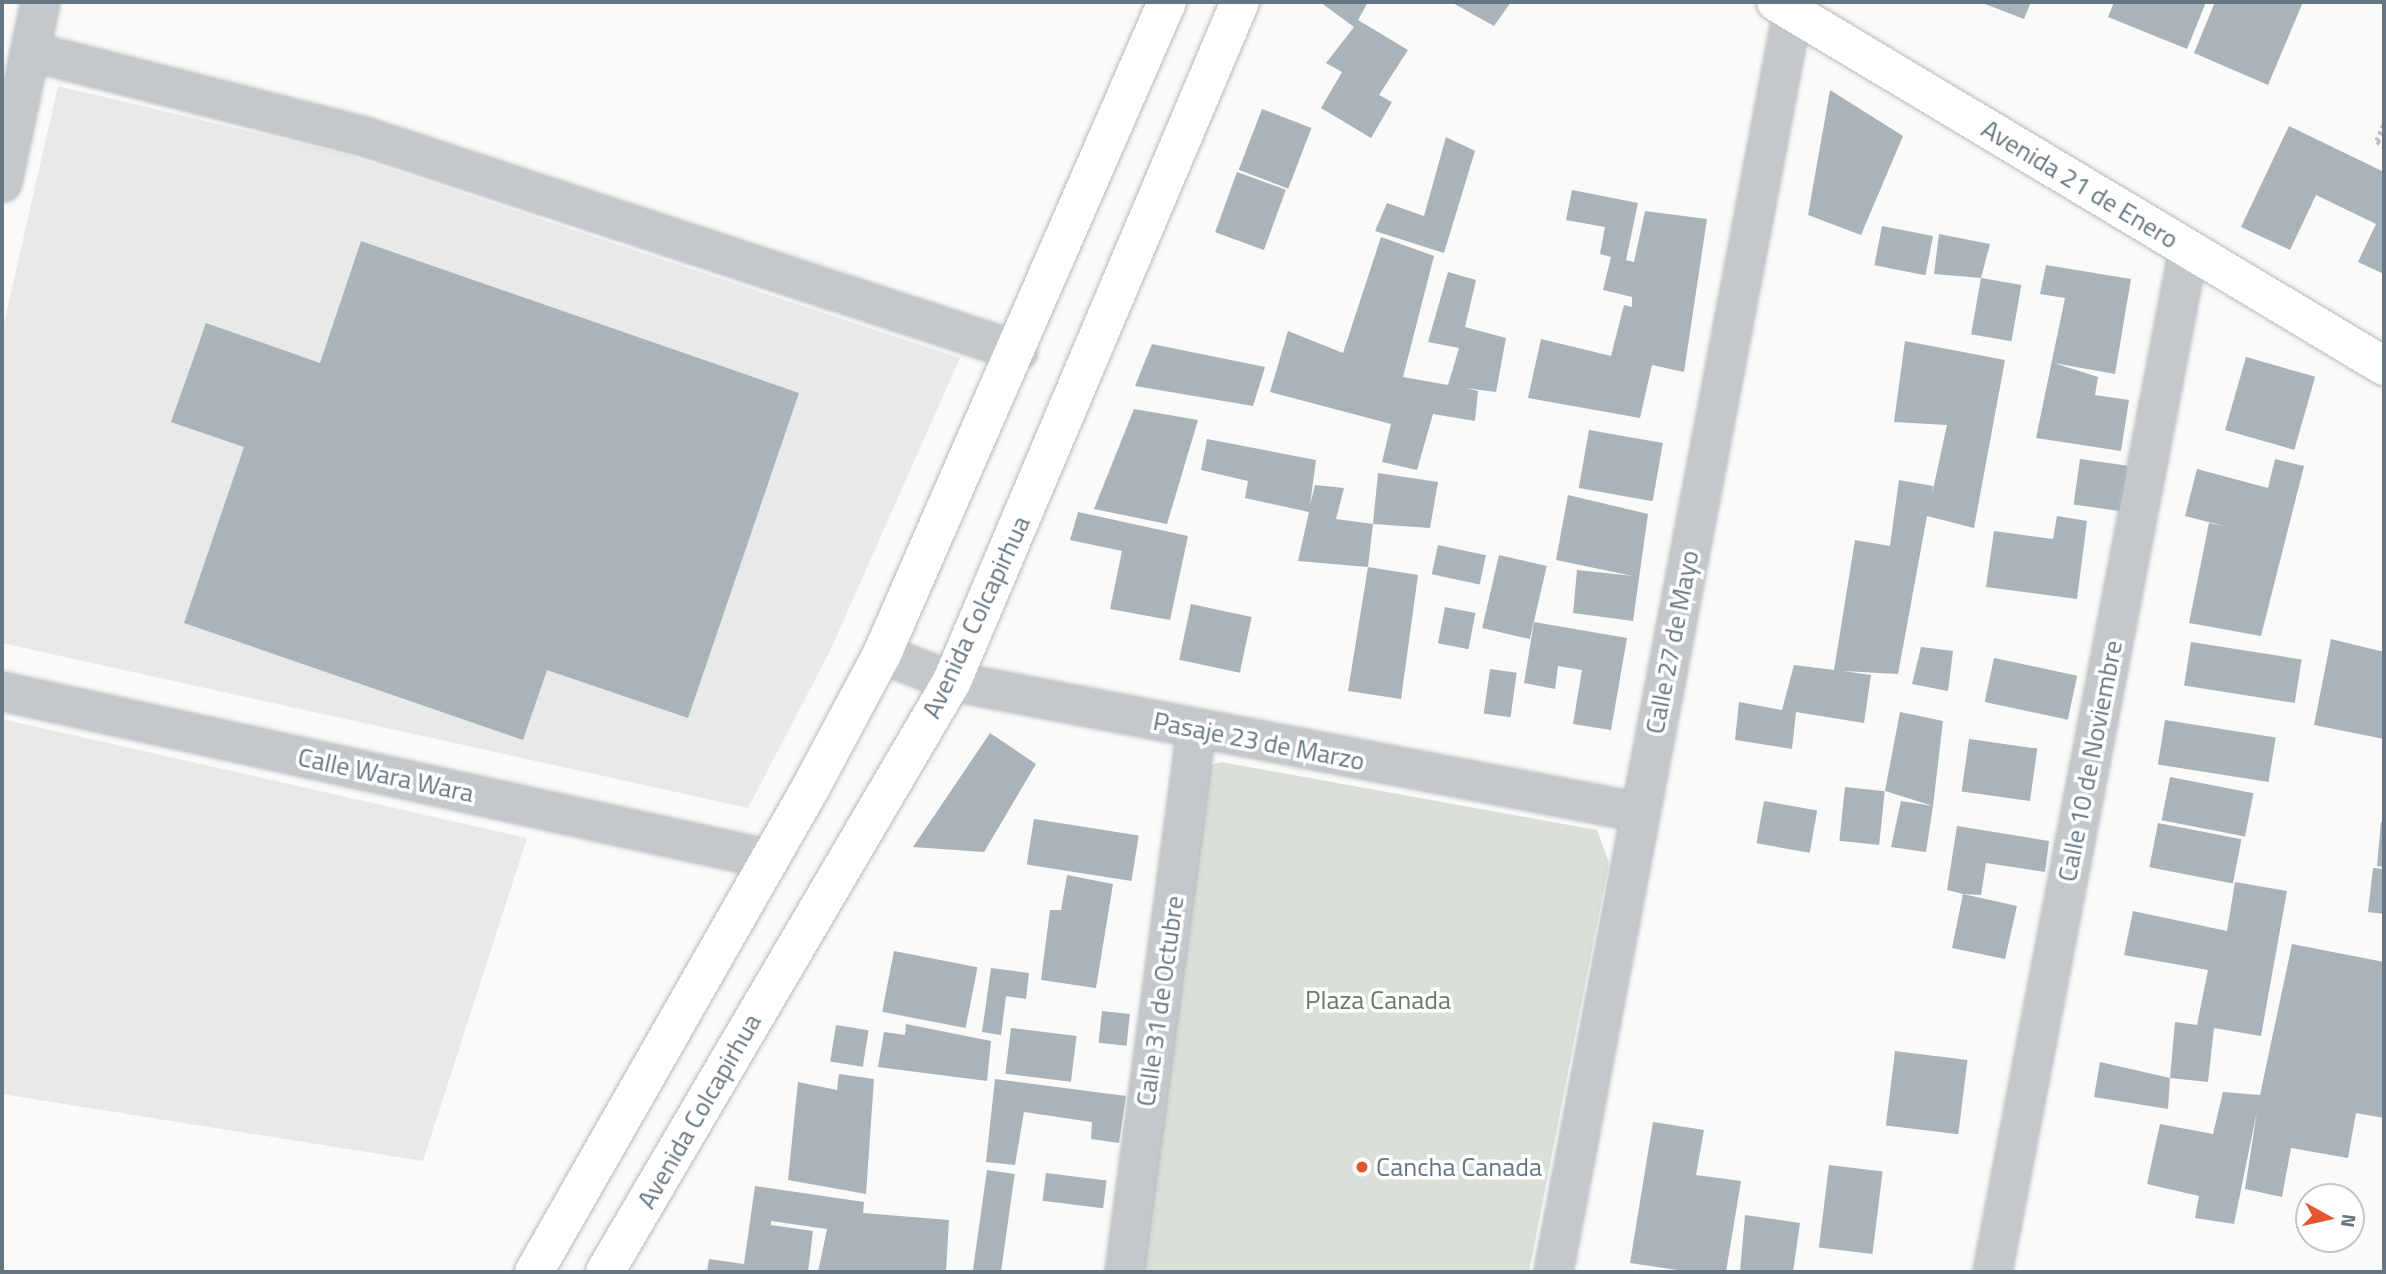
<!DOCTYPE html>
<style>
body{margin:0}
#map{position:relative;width:2386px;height:1274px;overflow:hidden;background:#fafaf8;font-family:"Titillium Web",sans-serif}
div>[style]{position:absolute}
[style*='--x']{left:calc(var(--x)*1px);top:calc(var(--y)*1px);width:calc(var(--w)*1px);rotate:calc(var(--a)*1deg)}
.built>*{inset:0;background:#e8e9e9}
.green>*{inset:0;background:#dadfd7}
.building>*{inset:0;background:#aab3b9;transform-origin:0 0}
.path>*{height:4.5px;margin-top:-2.25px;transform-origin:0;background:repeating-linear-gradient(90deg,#bbbfc2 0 3.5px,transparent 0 7px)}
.roads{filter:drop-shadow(0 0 2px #b3babf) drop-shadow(0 0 2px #b3babf)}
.street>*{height:37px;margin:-18.5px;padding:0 18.5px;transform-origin:18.5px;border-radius:18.5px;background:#c3c8cc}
.secondary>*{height:38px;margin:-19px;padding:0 19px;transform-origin:19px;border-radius:19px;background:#fff}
.primary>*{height:38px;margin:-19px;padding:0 19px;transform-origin:19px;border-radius:19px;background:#fff}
.dots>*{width:19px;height:19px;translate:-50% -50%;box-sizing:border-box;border:4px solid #fff;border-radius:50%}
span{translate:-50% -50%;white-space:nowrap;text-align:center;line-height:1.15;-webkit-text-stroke:7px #fff;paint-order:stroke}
.street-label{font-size:26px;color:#657683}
.park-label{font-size:26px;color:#687a64}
.poi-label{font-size:26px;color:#657683}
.left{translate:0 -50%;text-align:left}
.frame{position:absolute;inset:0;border:4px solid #657683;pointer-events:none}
.north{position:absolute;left:2295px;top:1183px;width:70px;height:70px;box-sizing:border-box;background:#fff;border:2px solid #c1c8cd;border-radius:50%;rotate:98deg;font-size:19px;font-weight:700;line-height:28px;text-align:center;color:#657683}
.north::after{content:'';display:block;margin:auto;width:24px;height:32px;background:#e4572e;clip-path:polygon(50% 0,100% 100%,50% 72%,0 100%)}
</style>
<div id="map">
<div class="built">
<i style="clip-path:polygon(58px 86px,344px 154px,960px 358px,830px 651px,748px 808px,2px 643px,2px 332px)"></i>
<i style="clip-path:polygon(2px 719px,527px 838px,423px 1161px,2px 1094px)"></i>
</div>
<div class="green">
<i style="clip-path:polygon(1221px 762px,1597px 830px,1609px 863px,1529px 1272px,1140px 1272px,1208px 766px)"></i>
</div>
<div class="building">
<i style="clip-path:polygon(1320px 2px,1368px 2px,1358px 20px,1408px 50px,1379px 95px,1392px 102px,1371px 138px,1321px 108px,1342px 72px,1326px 63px,1354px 27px)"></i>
<i style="clip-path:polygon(1451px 2px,1511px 2px,1494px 26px)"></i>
<i style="clip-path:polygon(1980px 2px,2031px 2px,2024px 19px)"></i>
<i style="clip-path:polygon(2114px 2px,2206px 2px,2187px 49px,2108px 17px)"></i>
<i style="clip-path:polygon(2215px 2px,2303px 2px,2268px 85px,2194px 53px)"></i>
<i style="clip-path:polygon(1830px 90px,1903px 136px,1861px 235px,1808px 215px)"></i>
<i style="left:1262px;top:109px;width:53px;height:65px;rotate:21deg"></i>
<i style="clip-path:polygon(2289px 126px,2384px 172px,2384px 274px,2358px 262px,2376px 224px,2316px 195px,2290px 250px,2241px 227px)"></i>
<i style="clip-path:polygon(1446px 137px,1475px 151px,1444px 253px,1375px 231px,1387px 203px,1424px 216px)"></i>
<i style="left:1237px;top:172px;width:52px;height:64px;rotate:20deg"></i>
<i style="clip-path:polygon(1572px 190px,1638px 203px,1626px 260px,1634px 262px,1645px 211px,1707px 219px,1684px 372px,1652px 365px,1640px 418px,1528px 398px,1541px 339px,1611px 356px,1624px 305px,1632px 307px,1632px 297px,1603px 290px,1611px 257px,1600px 254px,1605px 227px,1566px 220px)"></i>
<i style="left:1882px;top:226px;width:52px;height:40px;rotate:11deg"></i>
<i style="clip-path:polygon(1939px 234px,1990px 244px,1981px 278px,1934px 274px)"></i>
<i style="clip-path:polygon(1381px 237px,1434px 256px,1403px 377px,1448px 385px,1459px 348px,1428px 342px,1448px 272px,1476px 280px,1465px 327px,1506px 338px,1496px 392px,1465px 388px,1478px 391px,1475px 421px,1433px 414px,1417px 470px,1382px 462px,1391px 424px,1270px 392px,1288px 331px,1343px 353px)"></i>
<i style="clip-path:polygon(361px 241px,799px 393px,688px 718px,547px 670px,523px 740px,184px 623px,244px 447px,171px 422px,206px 323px,320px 363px)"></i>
<i style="clip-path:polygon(2046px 265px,2131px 279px,2115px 374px,2054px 363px,2098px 377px,2095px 395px,2129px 400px,2121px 451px,2036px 438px,2065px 298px,2040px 294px)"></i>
<i style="left:1981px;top:278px;width:41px;height:57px;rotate:10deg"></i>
<i style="clip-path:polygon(1905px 341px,2005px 360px,1974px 528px,1927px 516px,1898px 674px,1843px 671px,1871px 675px,1864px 723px,1796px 712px,1792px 749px,1735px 740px,1739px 702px,1782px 710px,1794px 665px,1834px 670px,1855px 540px,1890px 546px,1899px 480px,1933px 486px,1932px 494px,1947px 425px,1894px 422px)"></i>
<i style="clip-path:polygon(1152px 344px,1265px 367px,1253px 406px,1135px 386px)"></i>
<i style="left:2246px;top:357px;width:72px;height:76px;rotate:16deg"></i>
<i style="clip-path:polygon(1134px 409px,1198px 420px,1167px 524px,1094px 509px)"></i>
<i style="left:1589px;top:430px;width:75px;height:59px;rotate:10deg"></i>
<i style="clip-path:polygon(1207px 439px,1316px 460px,1310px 505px,1315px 485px,1344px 488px,1336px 519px,1373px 524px,1368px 567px,1418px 575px,1401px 699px,1348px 691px,1368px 567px,1298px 561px,1309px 512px,1245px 498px,1248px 481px,1201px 470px)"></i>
<i style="left:2080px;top:459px;width:48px;height:46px;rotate:8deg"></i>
<i style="clip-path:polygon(2275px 459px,2304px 466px,2261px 636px,2189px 623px,2209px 523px,2224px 526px,2185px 516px,2197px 469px,2268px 488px)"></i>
<i style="clip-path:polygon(1378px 473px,1438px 482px,1430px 528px,1373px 524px)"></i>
<i style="clip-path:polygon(1568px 495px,1648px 514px,1633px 621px,1573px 613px,1577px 570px,1633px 576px,1556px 560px)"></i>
<i style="clip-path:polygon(1078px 512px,1188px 536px,1170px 620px,1110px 609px,1122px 551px,1070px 540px)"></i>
<i style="clip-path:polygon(2057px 516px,2087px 521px,2077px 599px,1986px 587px,1994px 531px,2053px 539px)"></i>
<i style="left:1438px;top:545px;width:49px;height:30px;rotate:12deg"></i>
<i style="left:1499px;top:555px;width:49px;height:75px;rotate:13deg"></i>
<i style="left:1191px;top:604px;width:62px;height:57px;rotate:12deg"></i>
<i style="left:1445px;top:607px;width:31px;height:37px;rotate:11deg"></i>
<i style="clip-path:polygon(1534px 622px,1627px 638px,1611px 730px,1573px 724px,1582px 670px,1558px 666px,1555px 689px,1524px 683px)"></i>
<i style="clip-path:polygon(2331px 639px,2384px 652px,2384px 739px,2314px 725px)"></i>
<i style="left:2191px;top:642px;width:112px;height:44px;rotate:9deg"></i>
<i style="clip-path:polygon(1921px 647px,1953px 651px,1948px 691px,1912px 684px)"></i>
<i style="left:1994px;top:658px;width:85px;height:45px;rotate:12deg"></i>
<i style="left:1490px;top:669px;width:27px;height:45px;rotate:8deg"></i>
<i style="clip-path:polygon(1900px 712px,1943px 721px,1933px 806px,1926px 852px,1891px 847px,1901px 801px,1933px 806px,1885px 791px)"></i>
<i style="left:2165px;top:720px;width:112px;height:45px;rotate:9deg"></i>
<i style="clip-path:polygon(990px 733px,1036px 764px,984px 852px,913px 847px)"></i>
<i style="left:1969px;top:739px;width:69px;height:53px;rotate:8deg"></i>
<i style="left:2170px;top:777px;width:85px;height:44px;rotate:11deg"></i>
<i style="left:1845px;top:787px;width:40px;height:54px;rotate:6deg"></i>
<i style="left:1764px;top:801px;width:54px;height:43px;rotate:10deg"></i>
<i style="left:1034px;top:819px;width:106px;height:46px;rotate:9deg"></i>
<i style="clip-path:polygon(2381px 822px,2384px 822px,2384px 867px,2377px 866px)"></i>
<i style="left:2158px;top:823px;width:85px;height:45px;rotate:11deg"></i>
<i style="clip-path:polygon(1957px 826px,2049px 841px,2045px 872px,1986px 863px,1981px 895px,1963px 894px,2017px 906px,2005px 959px,1952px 948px,1963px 894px,1947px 890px)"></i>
<i style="clip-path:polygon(2373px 868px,2384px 869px,2384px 914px,2368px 912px)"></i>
<i style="clip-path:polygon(1067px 875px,1113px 884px,1096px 988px,1041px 980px,1050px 910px,1061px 910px)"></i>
<i style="clip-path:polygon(2235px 882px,2287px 891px,2261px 1036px,2214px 1028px,2208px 1082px,2170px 1078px,2175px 1022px,2197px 1025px,2208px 970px,2124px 955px,2133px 911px,2227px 931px)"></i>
<i style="clip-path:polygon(2292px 944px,2384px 962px,2384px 1118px,2356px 1113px,2348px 1158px,2291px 1148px,2282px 1197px,2245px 1189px,2257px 1111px,2234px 1224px,2195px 1218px,2199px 1196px,2147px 1184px,2160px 1124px,2213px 1134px,2223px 1092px,2260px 1095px)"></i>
<i style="left:894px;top:951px;width:85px;height:62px;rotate:11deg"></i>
<i style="clip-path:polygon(991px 968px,1029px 973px,1026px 999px,1006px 996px,1001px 1035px,982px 1032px)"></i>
<i style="left:1102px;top:1011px;width:28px;height:32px;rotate:6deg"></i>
<i style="clip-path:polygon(906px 1024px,991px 1041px,987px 1081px,878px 1067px,884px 1032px,905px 1035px)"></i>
<i style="left:836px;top:1025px;width:33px;height:37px;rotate:9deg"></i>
<i style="left:1011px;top:1028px;width:66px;height:46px;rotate:7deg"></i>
<i style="left:1895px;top:1051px;width:73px;height:75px;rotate:7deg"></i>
<i style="clip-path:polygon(2100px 1062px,2170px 1078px,2168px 1109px,2094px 1097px)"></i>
<i style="clip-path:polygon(839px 1074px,874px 1079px,866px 1194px,788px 1180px,798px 1082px,837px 1090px)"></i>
<i style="clip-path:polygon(995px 1079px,1126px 1096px,1119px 1143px,1091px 1139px,1092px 1122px,1024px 1112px,1015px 1165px,986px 1162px)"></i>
<i style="clip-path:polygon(1653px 1122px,1704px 1130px,1696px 1175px,1741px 1181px,1726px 1272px,1691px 1272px,1630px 1263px)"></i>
<i style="left:1829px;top:1165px;width:54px;height:83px;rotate:7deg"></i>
<i style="left:987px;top:1170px;width:28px;height:103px;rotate:8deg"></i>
<i style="left:1046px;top:1173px;width:61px;height:28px;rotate:7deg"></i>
<i style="clip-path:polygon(755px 1186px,864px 1202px,863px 1213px,949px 1220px,946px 1272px,818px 1272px,827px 1229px,771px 1221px,771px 1225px,813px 1231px,808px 1272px,707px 1272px,709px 1259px,744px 1264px)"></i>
<i style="clip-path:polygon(1745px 1215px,1800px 1223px,1793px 1272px,1740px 1272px)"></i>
</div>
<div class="path">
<i style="--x:2384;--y:125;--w:17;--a:114"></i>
<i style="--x:2377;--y:141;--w:8;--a:30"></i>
</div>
<div class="roads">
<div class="street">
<i style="--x:30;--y:51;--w:345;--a:14.3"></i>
<i style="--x:364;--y:136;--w:688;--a:18.2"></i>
<i style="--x:2;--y:182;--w:184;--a:-78.1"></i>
<i style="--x:882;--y:654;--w:75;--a:21.1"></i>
<i style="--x:952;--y:681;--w:700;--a:10.78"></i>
<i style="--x:2;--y:691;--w:786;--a:12.34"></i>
<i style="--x:1124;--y:1272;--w:548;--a:-82.45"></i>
<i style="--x:1553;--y:1272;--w:1282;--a:-79.26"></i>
<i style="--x:1992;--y:1272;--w:1042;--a:-79.15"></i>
</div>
<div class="secondary">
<i style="--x:1776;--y:2;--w:709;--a:30.91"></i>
</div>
<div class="primary">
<i style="--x:534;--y:1272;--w:559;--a:-60.27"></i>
<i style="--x:811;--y:787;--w:151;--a:-61.9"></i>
<i style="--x:882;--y:654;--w:712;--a:-66.39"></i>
<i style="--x:605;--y:1272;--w:685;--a:-59.58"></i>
<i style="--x:952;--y:681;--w:738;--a:-67.02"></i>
</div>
</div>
<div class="dots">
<i style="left:1362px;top:1167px;background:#e4572e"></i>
</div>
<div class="street-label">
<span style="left:2080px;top:184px;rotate:31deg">Avenida 21 de Enero</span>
<span style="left:976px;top:617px;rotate:-65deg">Avenida Colcapirhua</span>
<span style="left:1672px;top:642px;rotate:-79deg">Calle 27 de Mayo</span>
<span style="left:1259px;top:741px;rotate:11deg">Pasaje 23 de Marzo</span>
<span style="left:2090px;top:761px;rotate:-79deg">Calle 10 de Noviembre</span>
<span style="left:386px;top:775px;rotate:12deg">Calle Wara Wara</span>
<span style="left:1160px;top:1001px;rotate:-82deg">Calle 31 de Octubre</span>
<span style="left:699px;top:1111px;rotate:-60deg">Avenida Colcapirhua</span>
</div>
<div class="park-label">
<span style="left:1378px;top:1000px">Plaza Canada</span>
</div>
<div class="poi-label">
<span class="left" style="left:1376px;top:1167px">Cancha Canada</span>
</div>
<div class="frame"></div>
<div class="north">N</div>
</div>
